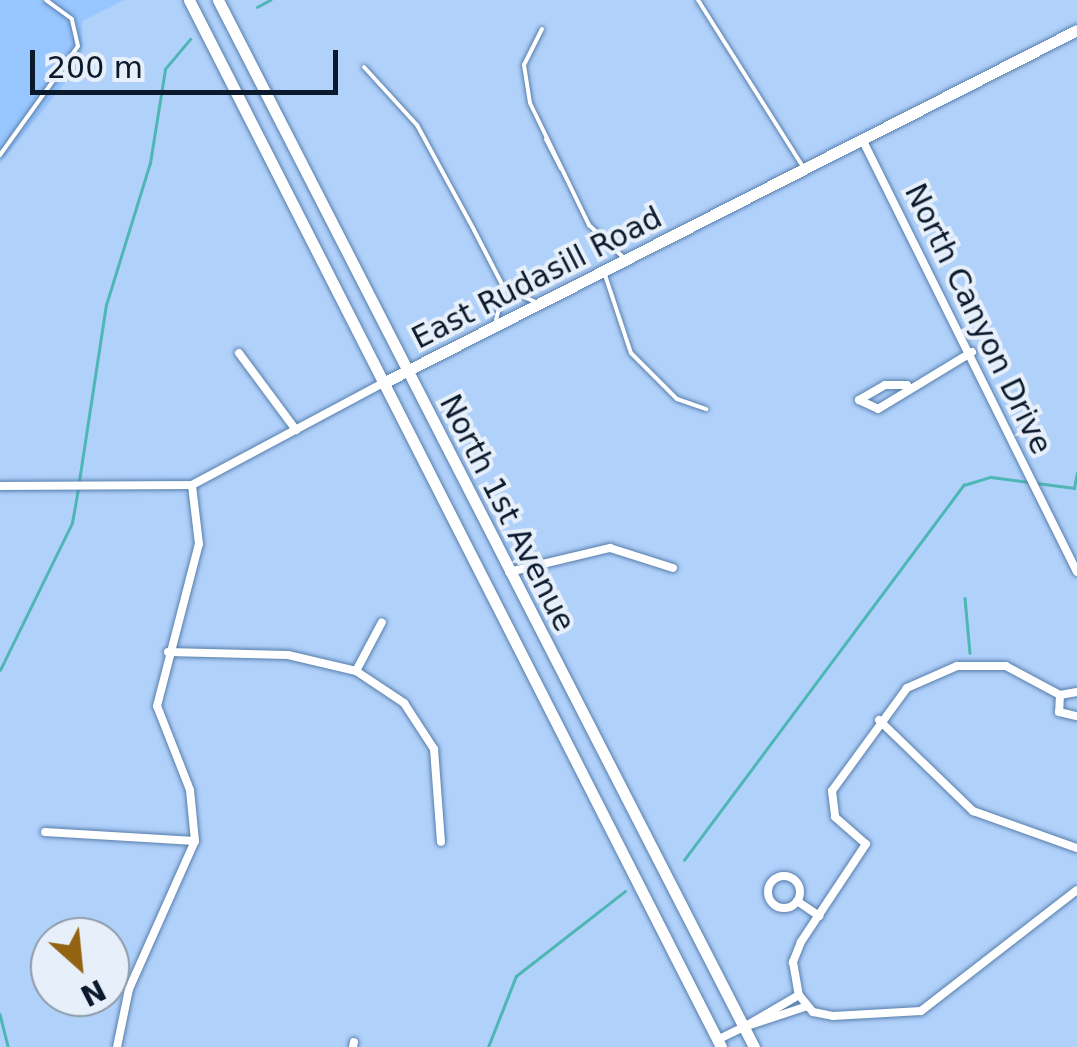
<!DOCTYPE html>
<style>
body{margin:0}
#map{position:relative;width:1077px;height:1047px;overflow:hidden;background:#b0d1fa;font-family:"DejaVu Sans",sans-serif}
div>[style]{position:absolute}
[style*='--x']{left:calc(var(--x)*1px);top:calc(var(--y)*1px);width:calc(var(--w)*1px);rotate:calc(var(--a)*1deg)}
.built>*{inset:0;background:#98c6fe}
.stream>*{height:2.5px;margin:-1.25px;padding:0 1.25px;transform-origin:1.25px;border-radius:1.25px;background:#4eb6b4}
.roads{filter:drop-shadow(0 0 2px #577eac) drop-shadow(0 0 2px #577eac)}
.lane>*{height:4px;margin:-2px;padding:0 2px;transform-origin:2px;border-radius:2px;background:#fff}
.street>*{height:8px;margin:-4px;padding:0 4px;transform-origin:4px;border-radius:4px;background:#fff}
.street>.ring{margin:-4px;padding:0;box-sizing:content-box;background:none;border:8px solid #fff;border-radius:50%}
.secondary>*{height:11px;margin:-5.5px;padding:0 5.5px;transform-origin:5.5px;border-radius:5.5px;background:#fff}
span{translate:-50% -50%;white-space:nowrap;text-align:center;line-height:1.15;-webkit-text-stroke:8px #e7f0fa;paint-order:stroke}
.street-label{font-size:30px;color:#0a1a2c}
.north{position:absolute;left:30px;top:917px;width:100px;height:100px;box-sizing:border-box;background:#e7f0fa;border:2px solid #8f9aa8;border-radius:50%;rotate:153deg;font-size:28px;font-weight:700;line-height:40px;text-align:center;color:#0a1a2c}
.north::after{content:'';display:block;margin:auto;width:35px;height:45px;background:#936312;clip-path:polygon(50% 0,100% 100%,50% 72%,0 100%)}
.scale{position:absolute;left:30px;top:50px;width:308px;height:45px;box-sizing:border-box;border:5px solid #0a1a2c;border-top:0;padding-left:12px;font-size:30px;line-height:35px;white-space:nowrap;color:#0a1a2c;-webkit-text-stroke:8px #e7f0fa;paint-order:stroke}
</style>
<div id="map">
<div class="built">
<i style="clip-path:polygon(0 0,125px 0,82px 21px,82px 62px,0 163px)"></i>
</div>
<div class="stream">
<i style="--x:257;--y:7;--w:15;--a:-28"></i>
<i style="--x:79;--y:481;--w:178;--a:-81.3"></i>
<i style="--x:106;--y:305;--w:149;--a:-72.8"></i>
<i style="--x:150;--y:163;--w:95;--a:-80.9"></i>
<i style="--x:165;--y:69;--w:39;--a:-50"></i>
<i style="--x:965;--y:598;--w:55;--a:84.8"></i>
<i style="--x:0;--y:670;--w:164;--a:-63.9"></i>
<i style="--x:72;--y:523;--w:36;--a:-80"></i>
<i style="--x:684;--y:860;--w:468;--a:-53.3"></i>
<i style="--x:964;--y:485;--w:28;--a:-17"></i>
<i style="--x:991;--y:477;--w:84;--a:7.5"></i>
<i style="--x:1074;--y:488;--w:15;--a:-79"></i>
<i style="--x:0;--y:1014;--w:34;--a:76"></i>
<i style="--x:488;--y:1047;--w:76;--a:-68.5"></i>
<i style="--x:516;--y:976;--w:138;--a:-37.9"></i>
</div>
<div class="roads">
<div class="lane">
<i style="--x:698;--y:0;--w:195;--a:57.8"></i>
<i style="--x:542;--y:29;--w:40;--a:116.6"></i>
<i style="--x:524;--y:65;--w:38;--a:81"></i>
<i style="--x:530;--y:103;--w:136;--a:64.2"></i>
<i style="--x:589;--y:225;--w:47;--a:43.3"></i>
<i style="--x:364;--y:67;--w:79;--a:47.6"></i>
<i style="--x:417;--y:125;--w:119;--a:61.5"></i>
<i style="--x:474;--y:230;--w:65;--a:62.7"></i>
<i style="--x:504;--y:288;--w:33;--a:104"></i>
<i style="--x:546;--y:139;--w:33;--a:63"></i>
<i style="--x:0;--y:155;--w:134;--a:-54.4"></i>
<i style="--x:78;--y:46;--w:28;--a:-103"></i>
<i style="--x:72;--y:19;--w:32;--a:-144"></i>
<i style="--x:604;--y:272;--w:85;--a:71.6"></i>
<i style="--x:631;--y:353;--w:65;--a:45"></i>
<i style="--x:677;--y:399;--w:31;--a:19"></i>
<i style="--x:504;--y:288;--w:34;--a:24"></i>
</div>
<div class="street">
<i style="--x:863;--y:141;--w:481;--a:63.6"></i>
<i style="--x:239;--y:353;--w:96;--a:53.5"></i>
<i style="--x:907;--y:385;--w:22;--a:180"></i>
<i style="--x:885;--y:385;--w:30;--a:150"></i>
<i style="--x:859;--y:400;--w:21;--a:25"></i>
<i style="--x:878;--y:409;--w:110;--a:-31.2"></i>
<i style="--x:0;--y:486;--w:192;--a:-0.3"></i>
<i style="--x:192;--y:485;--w:219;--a:-28.1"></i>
<i style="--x:509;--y:572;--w:104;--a:-13.4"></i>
<i style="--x:610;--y:548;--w:66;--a:17.6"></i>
<i style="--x:168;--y:652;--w:120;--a:1.4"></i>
<i style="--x:288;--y:655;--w:70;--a:13.2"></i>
<i style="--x:356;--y:671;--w:58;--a:33.7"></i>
<i style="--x:404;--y:703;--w:55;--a:56.9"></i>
<i style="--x:434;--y:749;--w:93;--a:85.7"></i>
<i style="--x:356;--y:671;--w:55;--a:-62"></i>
<i style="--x:1060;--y:695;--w:61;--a:-151.8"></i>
<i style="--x:1006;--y:666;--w:49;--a:180"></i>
<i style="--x:957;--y:666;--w:55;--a:156.3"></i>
<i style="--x:907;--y:688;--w:127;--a:126.1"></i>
<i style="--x:832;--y:791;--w:26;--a:83"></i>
<i style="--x:835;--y:817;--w:41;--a:41.1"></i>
<i style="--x:866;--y:844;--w:118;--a:123.6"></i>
<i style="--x:801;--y:942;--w:22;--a:112"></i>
<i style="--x:793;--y:962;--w:34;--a:80"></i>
<i style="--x:799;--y:995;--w:22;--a:51"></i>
<i style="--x:813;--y:1012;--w:20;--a:11"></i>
<i style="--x:833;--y:1016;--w:88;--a:-3.3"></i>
<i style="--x:921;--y:1011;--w:197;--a:-37.8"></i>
<i style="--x:1060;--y:695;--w:17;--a:93"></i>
<i style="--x:1059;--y:712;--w:18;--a:13"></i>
<i style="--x:1060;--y:695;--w:17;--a:-10"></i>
<i style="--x:879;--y:720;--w:131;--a:44.1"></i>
<i style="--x:973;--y:811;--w:110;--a:19.6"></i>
<i style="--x:45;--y:832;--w:150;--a:3.4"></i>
<i class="ring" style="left:768px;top:876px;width:24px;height:24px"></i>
<i style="--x:797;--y:901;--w:27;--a:34"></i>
<i style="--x:799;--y:995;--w:64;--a:149.8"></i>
<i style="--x:744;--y:1027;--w:67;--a:-18.2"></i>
<i style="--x:717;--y:1040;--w:30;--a:-26"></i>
<i style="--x:117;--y:1047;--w:59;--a:-78.3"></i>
<i style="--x:129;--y:989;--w:162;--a:-66"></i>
<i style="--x:195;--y:841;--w:51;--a:-95.6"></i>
<i style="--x:190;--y:790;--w:90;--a:-111.4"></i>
<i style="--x:157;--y:706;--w:167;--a:-75.5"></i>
<i style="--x:199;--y:544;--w:59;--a:-96.8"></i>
<i style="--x:353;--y:1047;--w:5;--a:-79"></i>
</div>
<div class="secondary">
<i style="--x:189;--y:0;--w:1174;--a:63.06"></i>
<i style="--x:218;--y:0;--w:1176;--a:62.89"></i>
<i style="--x:385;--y:382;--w:776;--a:-26.96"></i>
</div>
</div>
<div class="street-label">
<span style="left:537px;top:278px;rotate:-27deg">East Rudasill Road</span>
<span style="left:978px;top:319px;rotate:64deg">North Canyon Drive</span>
<span style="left:507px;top:513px;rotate:63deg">North 1st Avenue</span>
</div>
<div class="north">N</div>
<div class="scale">200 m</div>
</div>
